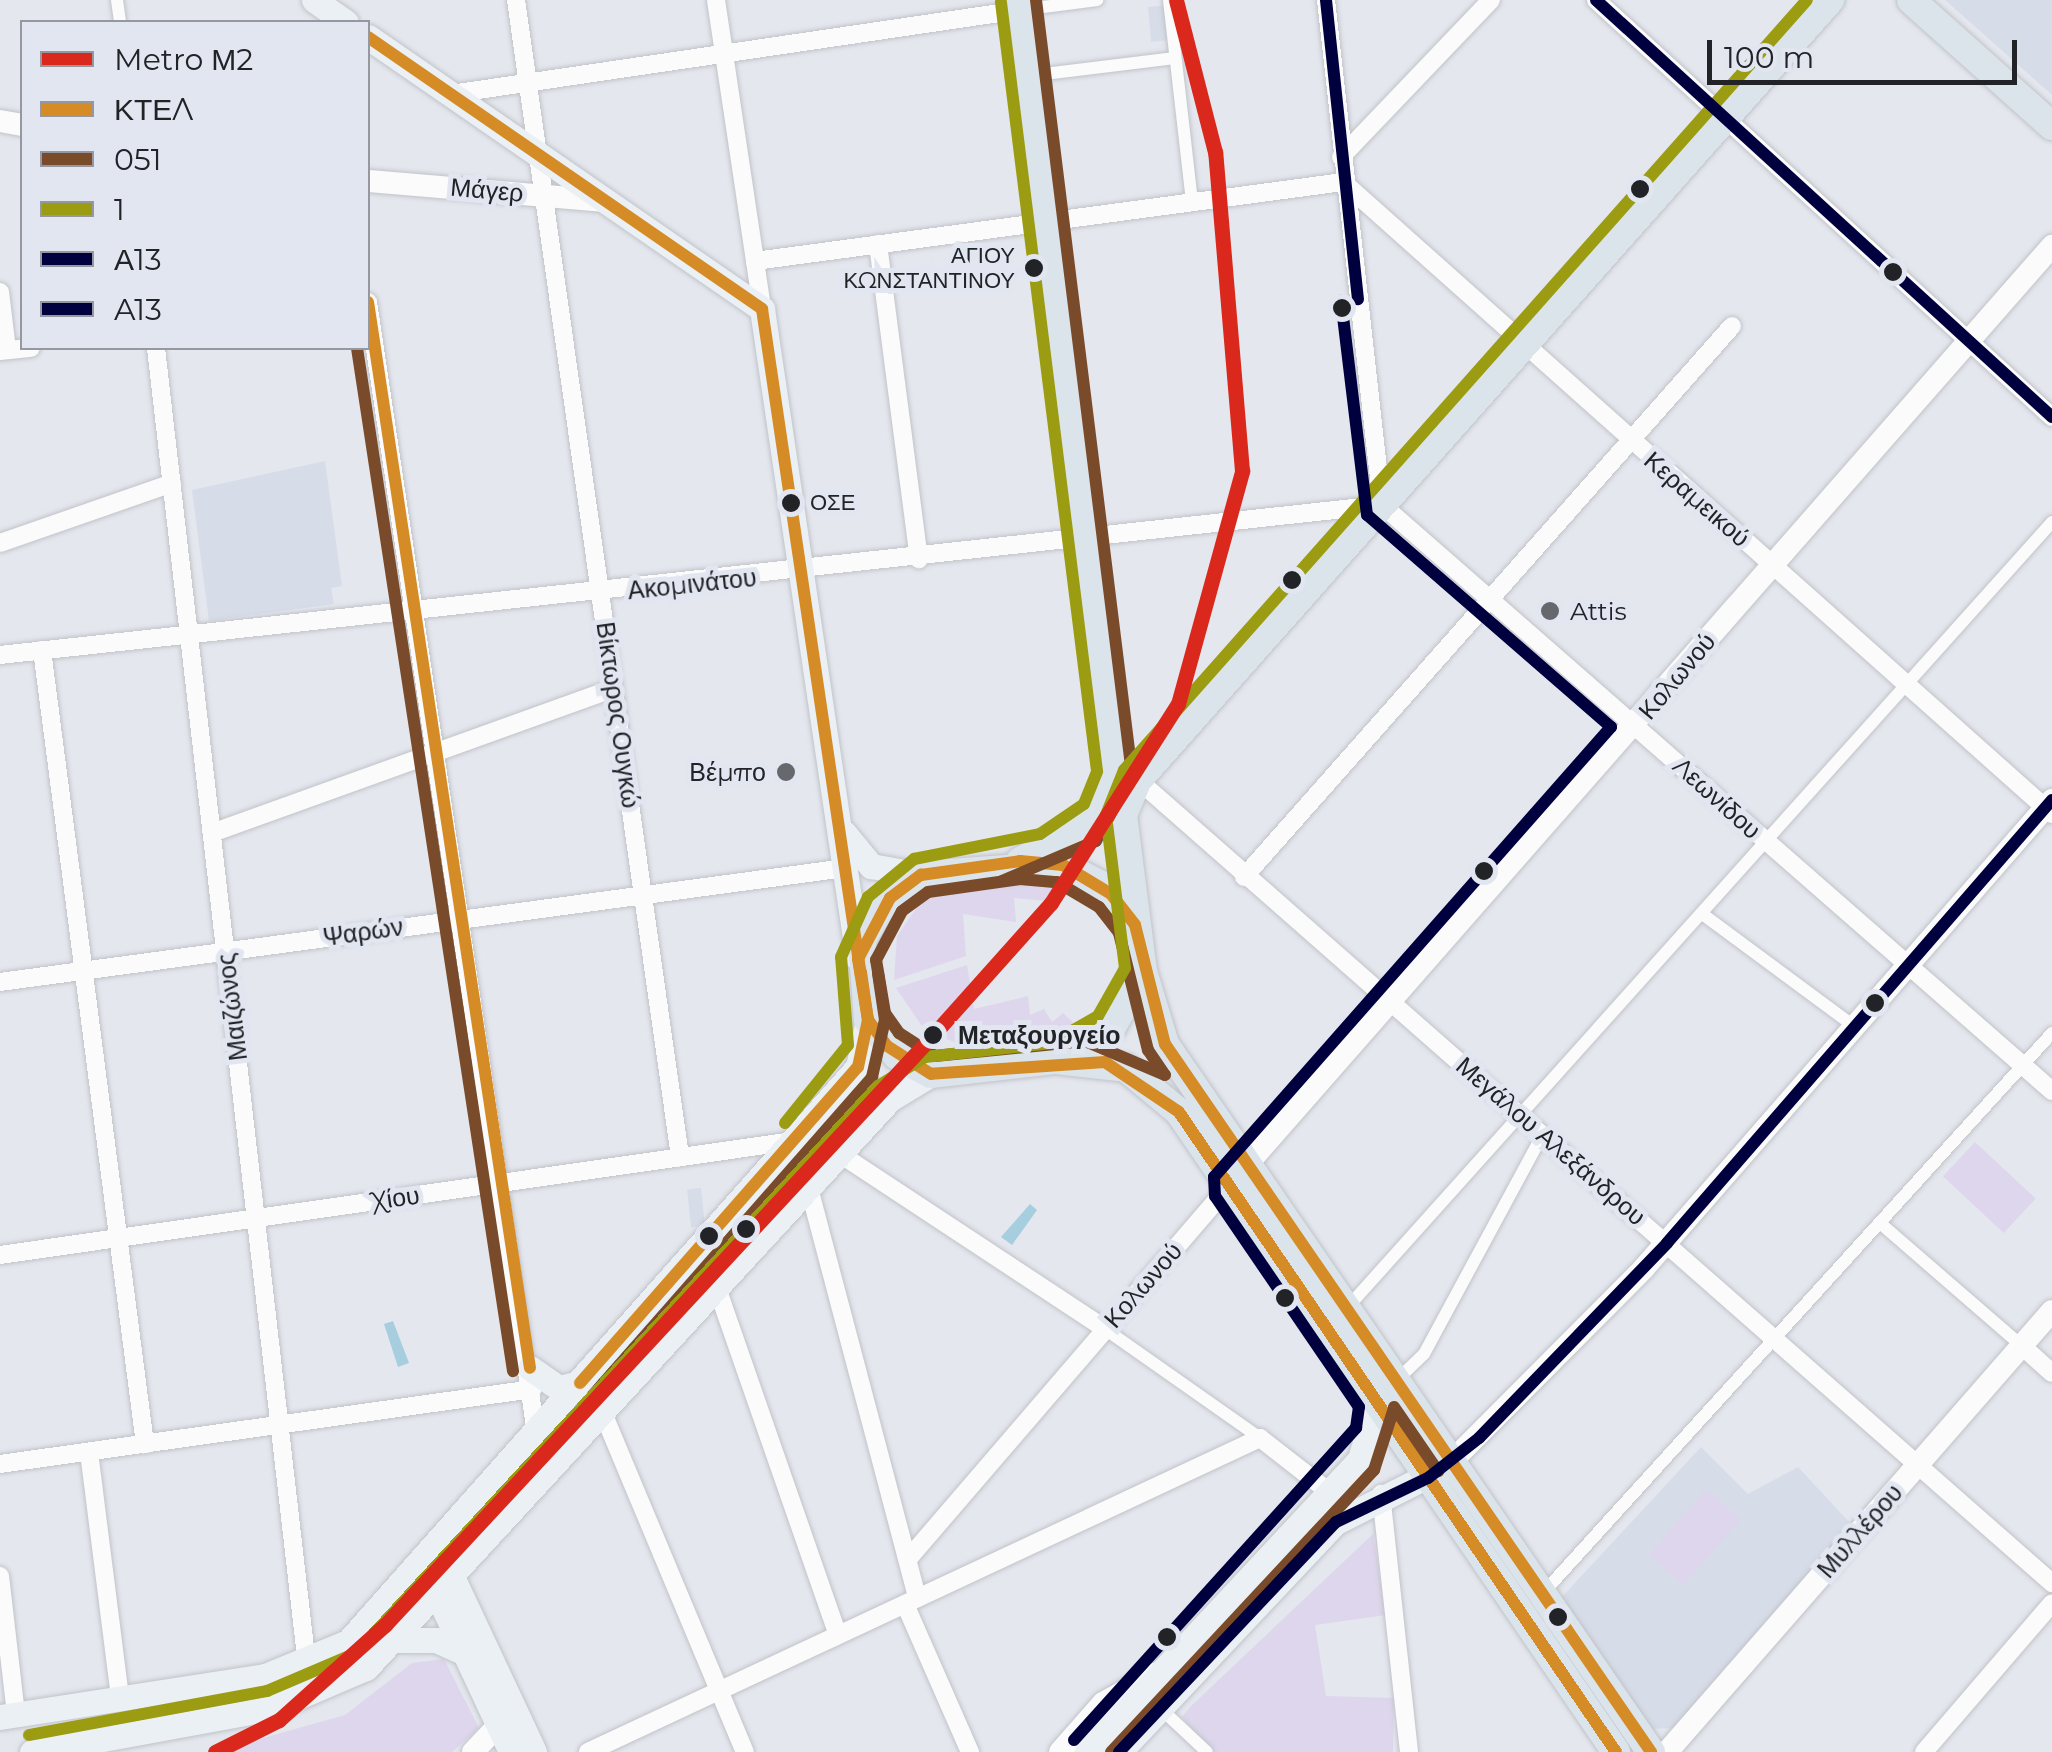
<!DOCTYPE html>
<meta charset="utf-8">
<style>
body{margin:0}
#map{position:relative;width:2052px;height:1752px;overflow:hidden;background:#e4e7ee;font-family:Montserrat,sans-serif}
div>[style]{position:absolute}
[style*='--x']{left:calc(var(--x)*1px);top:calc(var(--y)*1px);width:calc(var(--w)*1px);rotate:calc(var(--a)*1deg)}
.built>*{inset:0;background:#d7dce9;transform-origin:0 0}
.green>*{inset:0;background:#ded6ec;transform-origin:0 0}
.water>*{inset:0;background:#a6cedf}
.roads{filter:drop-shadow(0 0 2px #c1c3c8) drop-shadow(0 0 2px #c1c3c8)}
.pedestrian>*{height:12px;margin:-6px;padding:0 6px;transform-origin:6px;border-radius:6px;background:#fbfbfc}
.minor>*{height:18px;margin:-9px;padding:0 9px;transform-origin:9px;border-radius:9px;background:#fbfbfc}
.tertiary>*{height:22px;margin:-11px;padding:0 11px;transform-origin:11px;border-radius:11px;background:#fbfbfc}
.secondary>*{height:25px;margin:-12.5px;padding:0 12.5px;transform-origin:12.5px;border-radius:12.5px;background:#ebf0f4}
.primary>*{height:28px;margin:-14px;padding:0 14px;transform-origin:14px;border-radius:14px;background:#dce4eb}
.bus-1>*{height:12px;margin:-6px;padding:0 6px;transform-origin:6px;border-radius:6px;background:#d58c27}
.bus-2>*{height:12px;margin:-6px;padding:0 6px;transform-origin:6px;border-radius:6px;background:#7a4b2a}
.bus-3>*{height:12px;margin:-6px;padding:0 6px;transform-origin:6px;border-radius:6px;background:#9c9c12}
.bus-4>*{height:12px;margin:-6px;padding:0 6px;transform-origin:6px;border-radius:6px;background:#00003f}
.bus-5>*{height:12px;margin:-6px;padding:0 6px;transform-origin:6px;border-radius:6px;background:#00003f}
.metro-1>*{height:15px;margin:-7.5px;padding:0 7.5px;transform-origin:7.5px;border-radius:7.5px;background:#da291c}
.dots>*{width:28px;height:28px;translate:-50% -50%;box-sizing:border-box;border:5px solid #e1e6f1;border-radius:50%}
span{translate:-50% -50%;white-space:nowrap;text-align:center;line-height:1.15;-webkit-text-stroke:10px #e1e6f1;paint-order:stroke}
.bus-label{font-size:22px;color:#222327}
.right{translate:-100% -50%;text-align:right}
.left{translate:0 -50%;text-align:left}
.street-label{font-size:25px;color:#222327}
.poi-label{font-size:25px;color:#222327}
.stop-label{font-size:25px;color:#222327;font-weight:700}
.legend{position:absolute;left:20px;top:20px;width:350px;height:330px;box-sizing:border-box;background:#e1e6f1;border:2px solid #9598a0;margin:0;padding:12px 18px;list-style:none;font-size:30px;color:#222327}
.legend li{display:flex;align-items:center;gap:20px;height:50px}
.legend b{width:50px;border:2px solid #9598a0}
.scale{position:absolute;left:1707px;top:40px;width:310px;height:45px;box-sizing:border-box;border:5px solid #222327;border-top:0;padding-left:12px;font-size:30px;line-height:35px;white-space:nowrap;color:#222327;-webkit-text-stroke:8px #e1e6f1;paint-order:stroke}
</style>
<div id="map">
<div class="built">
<i style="clip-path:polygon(1945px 0,2052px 0,2052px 95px)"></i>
<i style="left:1170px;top:5px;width:35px;height:22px;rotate:85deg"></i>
<i style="clip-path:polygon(325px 461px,342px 586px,331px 588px,334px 604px,209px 621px,192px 490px)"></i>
<i style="left:701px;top:1188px;width:38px;height:14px;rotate:84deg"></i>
<i style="clip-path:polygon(1701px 1447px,1748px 1494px,1798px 1467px,1851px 1524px,1673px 1728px,1652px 1729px,1561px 1598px)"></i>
</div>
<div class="green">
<i style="clip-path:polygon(1046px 876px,1069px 885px,1062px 902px,1014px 898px,1016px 922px,963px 914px,966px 956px,894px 980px,897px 936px,923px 899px)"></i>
<i style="clip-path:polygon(967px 965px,974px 1009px,1028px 996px,1030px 1015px,1044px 1009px,1052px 1022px,1063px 1013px,1080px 1029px,975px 1049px,926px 1032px,896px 988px)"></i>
<i style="left:1975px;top:1142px;width:83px;height:47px;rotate:43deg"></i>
<i style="left:1706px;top:1489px;width:46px;height:87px;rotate:41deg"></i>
<i style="clip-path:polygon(1373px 1534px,1386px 1615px,1315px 1625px,1326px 1696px,1394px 1698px,1393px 1752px,1212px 1752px,1182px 1717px,1190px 1707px)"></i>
<i style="clip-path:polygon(444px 1659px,479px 1728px,452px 1752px,213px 1752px,345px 1715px,412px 1663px)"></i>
</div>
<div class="water">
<i style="clip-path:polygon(1030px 1204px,1037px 1210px,1012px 1245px,1001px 1237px)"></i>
<i style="clip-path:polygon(393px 1321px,409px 1363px,398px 1367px,384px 1324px)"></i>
</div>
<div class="roads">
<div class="pedestrian">
<i style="--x:117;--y:0;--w:22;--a:82"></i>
<i style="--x:1169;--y:0;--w:203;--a:83.5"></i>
<i style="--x:1020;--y:10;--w:78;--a:-7.4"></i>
<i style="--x:1028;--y:76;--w:148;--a:-7"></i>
<i style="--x:1705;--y:916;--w:187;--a:36.5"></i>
<i style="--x:1880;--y:1223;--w:188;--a:40.9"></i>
<i style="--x:1347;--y:1308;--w:1056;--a:-48.11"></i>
<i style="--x:1105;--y:1329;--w:189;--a:35.1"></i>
<i style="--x:1397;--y:1380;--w:37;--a:-44"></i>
<i style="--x:1424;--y:1354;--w:250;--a:-61.6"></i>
<i style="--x:1543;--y:1593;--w:757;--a:-47.73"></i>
<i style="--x:1160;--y:1708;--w:64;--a:43.1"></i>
</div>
<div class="minor">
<i style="--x:516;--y:0;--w:1169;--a:81.93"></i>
<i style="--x:716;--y:0;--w:312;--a:81.5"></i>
<i style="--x:1326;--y:0;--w:508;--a:83.67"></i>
<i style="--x:1596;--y:0;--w:618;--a:42.44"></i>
<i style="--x:451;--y:94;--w:575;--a:-8.4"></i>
<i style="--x:1341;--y:157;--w:217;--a:-46.3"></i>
<i style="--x:1343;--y:182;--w:950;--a:41.71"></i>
<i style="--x:878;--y:244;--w:318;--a:82.6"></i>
<i style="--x:755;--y:261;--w:593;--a:-7.65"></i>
<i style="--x:0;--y:292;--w:58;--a:83.1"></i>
<i style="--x:368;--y:302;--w:1143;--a:81.55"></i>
<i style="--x:156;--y:348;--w:1327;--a:83.46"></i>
<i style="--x:0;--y:351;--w:31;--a:-6"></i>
<i style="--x:1382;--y:505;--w:890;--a:41.17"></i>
<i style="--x:0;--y:543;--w:182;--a:-19.2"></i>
<i style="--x:42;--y:650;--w:801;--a:82.61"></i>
<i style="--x:0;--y:655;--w:1389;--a:-6.2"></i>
<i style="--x:1138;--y:780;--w:1217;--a:41.3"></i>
<i style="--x:212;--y:833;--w:427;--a:-19.8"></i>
<i style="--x:1244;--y:877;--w:736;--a:-48.47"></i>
<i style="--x:0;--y:982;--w:853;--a:-7.68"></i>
<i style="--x:840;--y:1154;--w:318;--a:33.4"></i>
<i style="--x:809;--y:1188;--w:424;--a:75.2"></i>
<i style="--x:0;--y:1255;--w:801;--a:-8.18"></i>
<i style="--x:717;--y:1288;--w:367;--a:70.8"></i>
<i style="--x:2022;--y:1346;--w:40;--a:42"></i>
<i style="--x:603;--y:1413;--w:368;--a:67.3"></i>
<i style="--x:89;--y:1452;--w:249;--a:82.8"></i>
<i style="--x:0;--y:1464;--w:538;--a:-8.01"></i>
<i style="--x:1381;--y:1494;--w:260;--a:83.8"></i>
<i style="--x:908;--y:1559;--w:492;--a:-49.3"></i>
<i style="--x:0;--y:1576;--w:139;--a:83.4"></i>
<i style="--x:905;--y:1604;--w:162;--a:66.3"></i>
<i style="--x:588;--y:1752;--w:742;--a:-25.04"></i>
<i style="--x:1260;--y:1438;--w:88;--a:38"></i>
<i style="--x:1924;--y:1752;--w:196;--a:-49.3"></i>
</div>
<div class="tertiary">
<i style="--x:0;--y:121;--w:22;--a:10"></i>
<i style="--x:368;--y:181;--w:239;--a:4.8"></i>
<i style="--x:1237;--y:1176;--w:1237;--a:-48.77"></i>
<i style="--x:1452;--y:1461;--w:272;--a:-45.1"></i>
<i style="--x:1644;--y:1268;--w:621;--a:-48.92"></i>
<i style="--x:473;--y:1752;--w:51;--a:-46.6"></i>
<i style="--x:1060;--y:1752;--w:65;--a:-48.7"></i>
<i style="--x:1103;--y:1703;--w:60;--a:-29.1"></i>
<i style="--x:1667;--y:1752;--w:585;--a:-48.88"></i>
</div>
<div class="secondary">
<i style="--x:314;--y:0;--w:39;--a:35"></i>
<i style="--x:368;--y:37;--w:479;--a:34.6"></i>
<i style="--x:762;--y:309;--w:656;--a:81.59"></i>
<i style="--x:844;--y:833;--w:43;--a:50.7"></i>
<i style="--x:871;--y:866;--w:51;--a:10.2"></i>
<i style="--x:530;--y:1368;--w:35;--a:35"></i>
<i style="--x:559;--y:1388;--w:22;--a:-13"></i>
<i style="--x:448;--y:1568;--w:203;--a:64.9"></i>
<i style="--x:431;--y:1581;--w:189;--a:64.9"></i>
<i style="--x:396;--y:1640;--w:40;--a:0"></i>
<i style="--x:436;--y:1640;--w:32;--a:24"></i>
<i style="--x:0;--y:1717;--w:268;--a:-8.8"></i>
<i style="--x:265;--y:1676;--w:90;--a:-22.3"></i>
<i style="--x:348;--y:1642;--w:769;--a:-48.43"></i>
<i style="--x:858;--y:1067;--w:48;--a:-78"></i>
<i style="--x:32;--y:1752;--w:244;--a:-10.4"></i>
<i style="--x:272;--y:1708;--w:102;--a:-23.1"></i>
<i style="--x:366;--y:1668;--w:774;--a:-47.36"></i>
<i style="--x:890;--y:1099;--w:48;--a:-31.4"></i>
<i style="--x:1087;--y:1752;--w:400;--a:-47"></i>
<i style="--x:1360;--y:1459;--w:59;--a:-73.1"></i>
<i style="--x:1119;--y:1752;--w:316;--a:-46.7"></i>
<i style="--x:1336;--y:1522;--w:122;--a:-26.8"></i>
</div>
<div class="primary">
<i style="--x:1018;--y:0;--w:779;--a:82.85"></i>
<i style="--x:1115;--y:773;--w:62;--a:119.1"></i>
<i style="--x:1085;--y:827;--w:73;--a:152.4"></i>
<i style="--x:1911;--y:0;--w:189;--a:41.8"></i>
<i style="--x:1131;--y:919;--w:45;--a:-131.4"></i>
<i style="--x:1101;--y:885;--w:43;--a:-152.2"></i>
<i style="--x:1063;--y:865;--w:142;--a:176"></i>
<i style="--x:921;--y:875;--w:52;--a:140.5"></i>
<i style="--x:881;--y:908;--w:37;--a:121"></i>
<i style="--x:862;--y:940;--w:80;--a:85.7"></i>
<i style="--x:868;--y:1020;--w:46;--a:51.1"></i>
<i style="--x:897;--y:1056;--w:38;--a:28"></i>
<i style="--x:931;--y:1074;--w:126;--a:-6.4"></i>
<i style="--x:1056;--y:1060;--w:63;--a:-29.4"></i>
<i style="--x:1111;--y:1029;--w:66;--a:-61.1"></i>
<i style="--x:1056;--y:1060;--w:70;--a:6.5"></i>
<i style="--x:1126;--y:1068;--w:69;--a:39.7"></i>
<i style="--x:1179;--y:1112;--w:775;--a:55.67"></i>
<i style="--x:1651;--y:1752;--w:859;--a:-124.47"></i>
<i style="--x:1165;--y:1044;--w:76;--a:-106.8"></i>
<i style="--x:1143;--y:971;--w:157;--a:-97.3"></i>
<i style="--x:1123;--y:815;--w:38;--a:-67"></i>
<i style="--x:1138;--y:780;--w:1043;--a:-48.42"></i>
</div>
</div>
<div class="bus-1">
<i style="--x:368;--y:37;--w:479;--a:34.6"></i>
<i style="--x:368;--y:302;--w:1078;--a:81.36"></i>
<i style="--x:762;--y:309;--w:674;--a:81.56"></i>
<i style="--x:580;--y:1383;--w:421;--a:-48.7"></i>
<i style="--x:858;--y:1067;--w:48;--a:-78"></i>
<i style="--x:868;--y:1020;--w:49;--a:-98.3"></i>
<i style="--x:1616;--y:1752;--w:775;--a:-124.33"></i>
<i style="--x:1179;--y:1112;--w:89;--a:-146"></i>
<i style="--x:1105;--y:1062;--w:174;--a:176.1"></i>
<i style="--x:931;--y:1074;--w:52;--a:-147.5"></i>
<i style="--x:887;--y:1046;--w:32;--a:-126"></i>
<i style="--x:868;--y:1020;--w:62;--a:-99.3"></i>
<i style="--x:858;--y:959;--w:69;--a:-62.3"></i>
<i style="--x:890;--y:898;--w:39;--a:-37"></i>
<i style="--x:921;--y:875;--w:100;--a:-8"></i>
<i style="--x:1020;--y:861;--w:43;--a:5.3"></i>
<i style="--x:1063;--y:865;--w:56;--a:31.1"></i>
<i style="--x:1111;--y:894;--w:39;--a:52"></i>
<i style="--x:1135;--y:925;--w:123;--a:75.9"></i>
<i style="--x:1165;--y:1044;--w:859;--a:55.53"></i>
</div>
<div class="bus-2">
<i style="--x:357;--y:348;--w:1035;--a:81.33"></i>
<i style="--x:1020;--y:879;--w:37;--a:5"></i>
<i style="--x:1057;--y:882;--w:49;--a:30.8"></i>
<i style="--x:1099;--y:907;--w:33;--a:52"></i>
<i style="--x:1119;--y:933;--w:121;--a:76.1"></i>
<i style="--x:1148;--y:1050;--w:30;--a:56"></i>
<i style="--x:1165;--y:1075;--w:87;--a:-157"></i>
<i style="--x:1085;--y:1041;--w:151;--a:174.3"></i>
<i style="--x:935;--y:1056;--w:43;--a:-147.4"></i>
<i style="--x:899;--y:1033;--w:24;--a:-125"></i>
<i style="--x:885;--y:1013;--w:54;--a:-99.6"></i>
<i style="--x:876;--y:960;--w:55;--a:-62"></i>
<i style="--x:902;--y:911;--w:32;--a:-36"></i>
<i style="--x:928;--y:892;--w:93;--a:-8"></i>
<i style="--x:1002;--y:881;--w:102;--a:-23.1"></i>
<i style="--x:1096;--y:841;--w:76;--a:-61.8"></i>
<i style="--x:1132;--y:774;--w:780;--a:-97.07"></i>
<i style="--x:593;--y:1395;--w:423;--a:-48.7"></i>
<i style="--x:872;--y:1077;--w:58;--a:-77.2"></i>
<i style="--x:885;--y:1020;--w:48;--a:-98.5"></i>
<i style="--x:1394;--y:1407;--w:78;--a:55.5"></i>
<i style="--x:1111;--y:1752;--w:386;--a:-47"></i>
<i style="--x:1374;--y:1470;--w:65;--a:-72.1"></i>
</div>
<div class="bus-3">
<i style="--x:785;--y:1123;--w:100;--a:-51.1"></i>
<i style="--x:848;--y:1045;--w:88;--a:-94.5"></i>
<i style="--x:841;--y:957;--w:66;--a:-65.8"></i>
<i style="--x:868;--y:897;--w:60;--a:-39.6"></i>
<i style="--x:914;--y:859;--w:128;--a:-11.2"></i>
<i style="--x:1040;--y:834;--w:53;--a:-34.3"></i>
<i style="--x:1084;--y:804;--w:35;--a:-68"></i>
<i style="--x:1097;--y:771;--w:775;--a:-97.12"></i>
<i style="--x:29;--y:1735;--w:242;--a:-10.5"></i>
<i style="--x:267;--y:1691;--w:97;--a:-23.1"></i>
<i style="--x:356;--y:1653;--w:771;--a:-47.37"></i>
<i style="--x:878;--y:1086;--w:55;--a:-31.7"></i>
<i style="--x:925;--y:1057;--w:127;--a:-6.3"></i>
<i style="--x:1051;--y:1043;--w:54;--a:-29.9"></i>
<i style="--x:1098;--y:1016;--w:55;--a:-60.6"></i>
<i style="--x:1125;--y:968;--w:154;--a:-97.1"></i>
<i style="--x:1106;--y:815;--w:48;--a:-68.2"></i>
<i style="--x:1124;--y:770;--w:1029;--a:-48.43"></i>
</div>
<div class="bus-4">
<i style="--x:1326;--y:0;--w:301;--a:83.9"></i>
<i style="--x:1596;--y:0;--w:618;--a:42.44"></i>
<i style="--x:1119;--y:1752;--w:316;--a:-46.7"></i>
<i style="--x:1336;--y:1522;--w:102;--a:-25.6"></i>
<i style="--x:1428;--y:1478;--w:65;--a:-38.1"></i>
<i style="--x:1479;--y:1438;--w:271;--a:-46"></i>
<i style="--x:1667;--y:1243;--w:587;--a:-49.01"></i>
</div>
<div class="bus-5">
<i style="--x:1074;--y:1740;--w:421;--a:-47.9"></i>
<i style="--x:1356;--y:1428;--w:21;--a:-82"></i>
<i style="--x:1359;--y:1407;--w:255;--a:-124.3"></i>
<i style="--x:1215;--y:1196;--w:19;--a:-93"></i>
<i style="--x:1214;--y:1177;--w:600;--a:-48.58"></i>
<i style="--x:1611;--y:727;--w:323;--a:-139"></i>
<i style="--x:1367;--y:515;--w:216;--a:-96.9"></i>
</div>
<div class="metro-1">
<i style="--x:215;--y:1752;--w:72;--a:-26.6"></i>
<i style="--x:279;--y:1720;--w:142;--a:-41.9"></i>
<i style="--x:385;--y:1625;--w:805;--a:-47.11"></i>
<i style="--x:933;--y:1035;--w:177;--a:-48.2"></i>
<i style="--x:1051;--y:903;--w:236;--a:-57.5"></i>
<i style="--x:1178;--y:704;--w:242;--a:-74.6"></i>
<i style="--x:1242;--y:471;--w:320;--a:-94.8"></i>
<i style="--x:1215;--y:152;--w:157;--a:-104.4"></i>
</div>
<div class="dots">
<i style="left:1640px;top:189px;background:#222327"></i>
<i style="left:1034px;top:268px;background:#222327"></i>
<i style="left:1893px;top:272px;background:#222327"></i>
<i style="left:1342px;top:308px;background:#222327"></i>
<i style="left:791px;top:503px;background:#222327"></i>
<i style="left:1292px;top:580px;background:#222327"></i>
<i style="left:1550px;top:611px;background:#66686d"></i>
<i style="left:786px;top:772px;background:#66686d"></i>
<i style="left:1484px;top:871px;background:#222327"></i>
<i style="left:1875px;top:1003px;background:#222327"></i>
<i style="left:933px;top:1035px;background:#222327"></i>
<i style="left:746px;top:1229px;background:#222327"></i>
<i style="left:709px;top:1236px;background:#222327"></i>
<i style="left:1285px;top:1298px;background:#222327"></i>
<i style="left:1558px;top:1617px;background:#222327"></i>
<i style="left:1167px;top:1637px;background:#222327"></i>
</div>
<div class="bus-label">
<span class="right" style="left:1015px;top:268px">ΑΓΙΟΥ<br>ΚΩΝΣΤΑΝΤΙΝΟΥ</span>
<span class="left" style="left:810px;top:503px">ΟΣΕ</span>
</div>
<div class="street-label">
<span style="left:487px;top:190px;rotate:5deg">Μάγερ</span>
<span style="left:1697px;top:499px;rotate:41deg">Κεραμεικού</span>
<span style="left:692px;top:584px;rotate:-6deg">Ακομινάτου</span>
<span style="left:1677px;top:676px;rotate:-50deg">Κολωνού</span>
<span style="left:618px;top:715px;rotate:82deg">Βίκτωρος Ουγκώ</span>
<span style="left:1717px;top:798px;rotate:42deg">Λεωνίδου</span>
<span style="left:363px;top:932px;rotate:-8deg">Ψαρών</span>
<span style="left:232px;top:1007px;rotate:-97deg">Μαιζώνος</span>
<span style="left:1551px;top:1141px;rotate:41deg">Μεγάλου Αλεξάνδρου</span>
<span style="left:396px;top:1198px;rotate:-8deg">Χίου</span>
<span style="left:1143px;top:1285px;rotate:-49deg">Κολωνού</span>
<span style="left:1860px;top:1531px;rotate:-49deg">Μυλλέρου</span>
</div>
<div class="poi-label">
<span class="left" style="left:1570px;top:611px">Attis</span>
<span class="right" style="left:766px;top:772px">Βέμπο</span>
</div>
<div class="stop-label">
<span class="left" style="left:958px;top:1035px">Μεταξουργείο</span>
</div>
<ul class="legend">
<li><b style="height:12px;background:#da291c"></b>Metro Μ2</li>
<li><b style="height:12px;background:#d58c27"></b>ΚΤΕΛ</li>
<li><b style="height:12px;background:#7a4b2a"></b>051</li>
<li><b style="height:12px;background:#9c9c12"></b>1</li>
<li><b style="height:12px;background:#00003f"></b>Α13</li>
<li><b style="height:12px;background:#00003f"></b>A13</li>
</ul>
<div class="scale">100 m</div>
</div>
